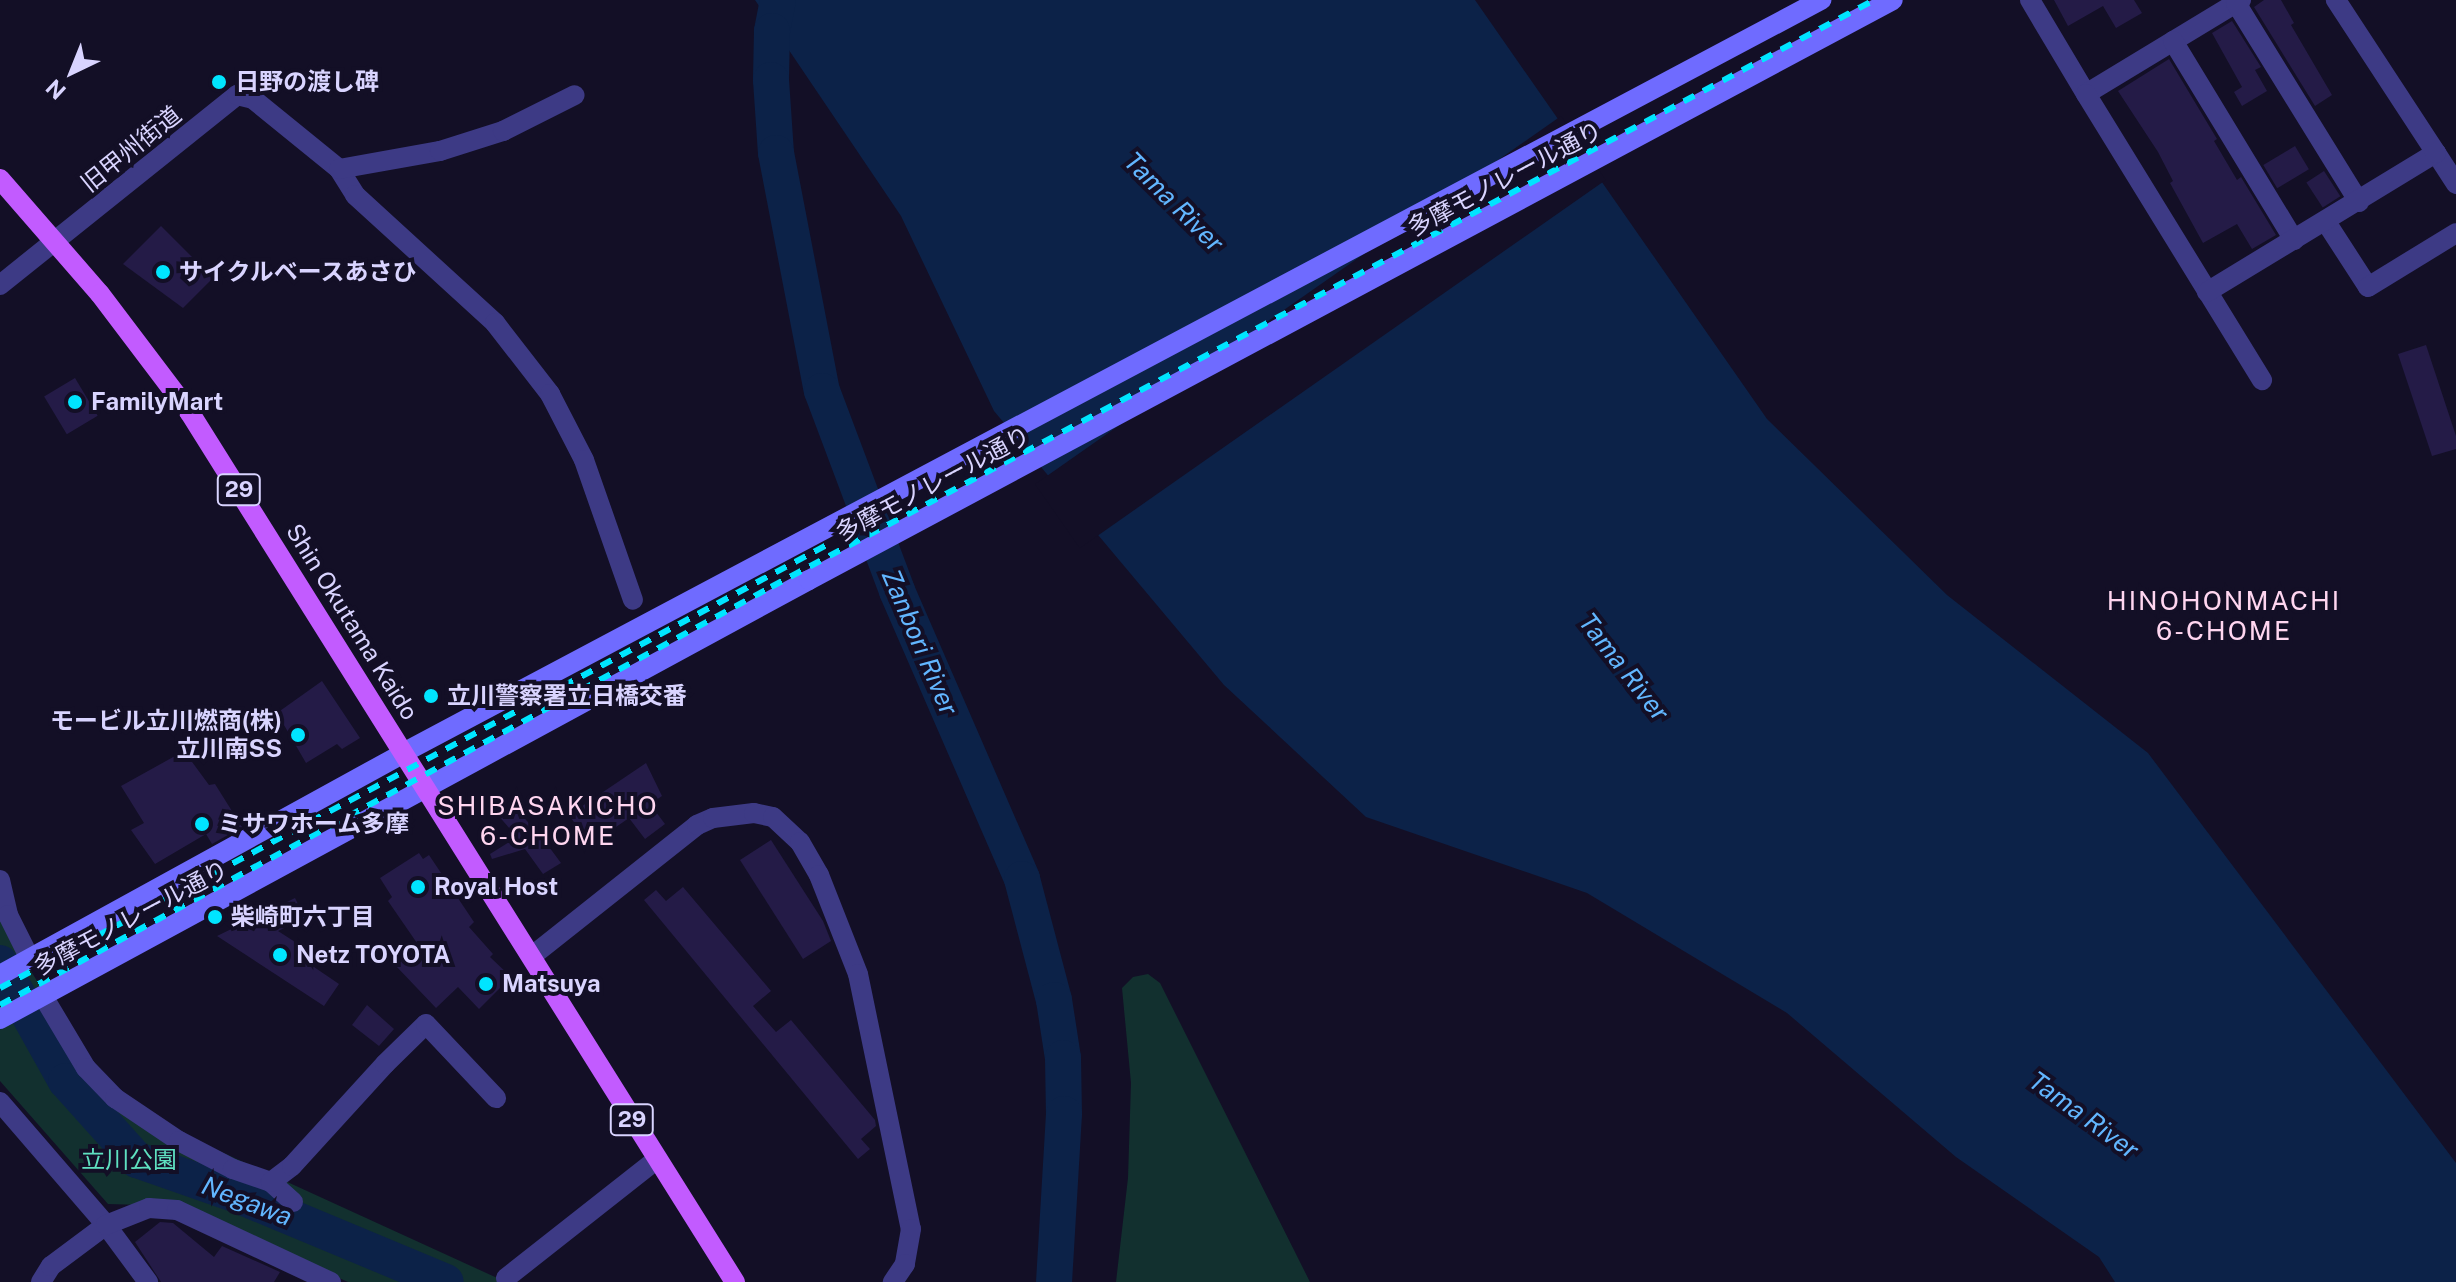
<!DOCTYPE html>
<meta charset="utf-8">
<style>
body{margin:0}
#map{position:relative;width:2456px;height:1282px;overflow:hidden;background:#130f26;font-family:"Public Sans","Noto Sans JP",sans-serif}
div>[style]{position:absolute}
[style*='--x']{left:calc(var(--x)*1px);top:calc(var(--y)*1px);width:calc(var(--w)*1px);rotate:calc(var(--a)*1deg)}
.green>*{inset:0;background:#12302f}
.water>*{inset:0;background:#0c2248}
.pier>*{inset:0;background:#130f26;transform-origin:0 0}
.river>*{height:36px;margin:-18px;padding:0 18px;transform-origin:18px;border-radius:18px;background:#0c2248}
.building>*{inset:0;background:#241b47;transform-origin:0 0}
.minor>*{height:20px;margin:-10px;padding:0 10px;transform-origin:10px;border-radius:10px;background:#3d3a85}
.secondary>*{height:20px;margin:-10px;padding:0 10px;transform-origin:10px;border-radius:10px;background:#6f6bff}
.primary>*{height:20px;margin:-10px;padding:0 10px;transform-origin:10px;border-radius:10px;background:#c25bff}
.rail>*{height:6px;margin-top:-3px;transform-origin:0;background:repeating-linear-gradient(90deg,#00e5ff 0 12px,transparent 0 22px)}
.dots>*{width:22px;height:22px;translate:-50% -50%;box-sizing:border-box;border:4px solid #130f26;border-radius:50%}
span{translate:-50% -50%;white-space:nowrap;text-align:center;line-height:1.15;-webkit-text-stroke:8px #130f26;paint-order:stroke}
.shield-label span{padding:2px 6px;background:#130f26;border:2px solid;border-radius:6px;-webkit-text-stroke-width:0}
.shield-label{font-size:22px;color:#d9d4ff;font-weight:700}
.poi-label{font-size:24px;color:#d9d4ff;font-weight:700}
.left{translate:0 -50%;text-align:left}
.right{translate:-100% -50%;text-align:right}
.street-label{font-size:24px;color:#d9d4ff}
.park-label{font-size:24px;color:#5fe0c0}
.water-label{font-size:26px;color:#62b6ff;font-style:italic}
.neighbourhood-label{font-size:26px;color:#ffd6f0;letter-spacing:2px}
.north{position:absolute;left:32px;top:32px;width:80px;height:80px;-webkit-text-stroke:6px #130f26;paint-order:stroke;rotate:223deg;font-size:22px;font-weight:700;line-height:32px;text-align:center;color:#d9d4ff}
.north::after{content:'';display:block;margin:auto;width:28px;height:36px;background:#d9d4ff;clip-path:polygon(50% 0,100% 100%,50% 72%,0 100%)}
</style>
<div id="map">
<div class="green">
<i style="clip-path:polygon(0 899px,8px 934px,112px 1102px,506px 1282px,348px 1282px,177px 1206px,108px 1204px,0 1081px)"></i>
<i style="clip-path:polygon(1148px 974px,1160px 983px,1310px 1282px,1116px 1282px,1128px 1178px,1131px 1083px,1122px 988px,1133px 977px)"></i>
</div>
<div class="water">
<i style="clip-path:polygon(755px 0,1475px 0,1767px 419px,1947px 595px,2148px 753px,2456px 1163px,2456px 1282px,2115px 1282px,2099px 1257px,1956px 1157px,1787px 1013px,1587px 893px,1366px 817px,1224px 685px,994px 411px,901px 216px)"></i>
</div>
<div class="pier">
<i style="left:1561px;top:116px;width:78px;height:642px;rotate:55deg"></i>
</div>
<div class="river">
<i style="--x:778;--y:0;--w:32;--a:101"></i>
<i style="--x:772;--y:31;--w:49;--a:91.2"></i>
<i style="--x:771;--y:80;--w:73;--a:86.1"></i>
<i style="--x:776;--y:153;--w:242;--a:79.1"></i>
<i style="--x:822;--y:391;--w:214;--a:69.4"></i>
<i style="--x:897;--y:591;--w:314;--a:66.5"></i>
<i style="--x:1022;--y:879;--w:125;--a:75.2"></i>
<i style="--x:1054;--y:1000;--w:59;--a:81.2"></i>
<i style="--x:1063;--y:1058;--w:56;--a:89"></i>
<i style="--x:1064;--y:1114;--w:168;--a:93.4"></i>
<i style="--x:0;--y:963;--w:135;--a:60.8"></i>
<i style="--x:66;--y:1081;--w:106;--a:48.1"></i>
<i style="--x:137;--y:1160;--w:106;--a:19.3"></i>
<i style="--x:237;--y:1195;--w:226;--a:22.6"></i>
</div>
<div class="building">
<i style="clip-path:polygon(2054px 0,2134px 0,2142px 13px,2116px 28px,2103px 6px,2068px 26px)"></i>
<i style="clip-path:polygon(2264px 0,2281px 0,2294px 23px,2291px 25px,2332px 95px,2315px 106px,2254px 7px)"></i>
<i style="clip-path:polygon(2232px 21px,2261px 67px,2255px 70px,2267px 91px,2242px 106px,2234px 92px,2242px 87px,2212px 33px)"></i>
<i style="clip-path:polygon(2169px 59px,2217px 139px,2214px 141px,2237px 180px,2241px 177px,2276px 235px,2252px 249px,2237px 224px,2203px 243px,2170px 183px,2173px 181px,2158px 152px,2118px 91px)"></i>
<i style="left:2295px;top:146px;width:27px;height:37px;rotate:59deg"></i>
<i style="left:2324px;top:171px;width:30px;height:21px;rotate:57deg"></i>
<i style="clip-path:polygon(161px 226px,213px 278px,183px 308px,123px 264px)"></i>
<i style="clip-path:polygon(2426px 345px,2456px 436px,2456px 449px,2432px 456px,2398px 354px)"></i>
<i style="left:75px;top:378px;width:44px;height:36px;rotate:59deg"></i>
<i style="clip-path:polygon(322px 681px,360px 738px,342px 749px,337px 744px,306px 763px,277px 713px)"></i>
<i style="clip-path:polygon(184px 751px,209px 785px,215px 784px,242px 827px,212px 844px,206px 834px,155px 864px,131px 830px,144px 823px,121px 786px)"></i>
<i style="clip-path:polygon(646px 763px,662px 796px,650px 804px,665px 824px,645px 839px,629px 818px,590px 845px,569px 815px)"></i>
<i style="clip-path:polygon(512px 805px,541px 836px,561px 863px,543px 874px,525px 849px,492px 859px,490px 854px,517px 837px,497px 814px)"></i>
<i style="clip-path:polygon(771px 840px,823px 921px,831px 941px,803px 959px,740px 860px)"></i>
<i style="clip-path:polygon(419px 853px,423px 859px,429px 855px,474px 922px,469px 927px,493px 954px,490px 957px,511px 977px,479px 1009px,458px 987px,436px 1008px,396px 966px,419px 946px,388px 901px,392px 897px,380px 878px)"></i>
<i style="clip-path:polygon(683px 887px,771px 991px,753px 1006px,776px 1032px,791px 1020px,875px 1120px,876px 1126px,861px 1139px,870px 1149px,858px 1159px,644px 900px,656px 890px,666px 901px)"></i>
<i style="clip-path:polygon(295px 898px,305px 918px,278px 931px,320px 958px,314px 967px,339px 984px,324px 1006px,217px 936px)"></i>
<i style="clip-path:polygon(367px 1005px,394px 1029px,379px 1046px,352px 1025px)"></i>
<i style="clip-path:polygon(160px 1222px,173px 1223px,214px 1257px,222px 1246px,280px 1272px,274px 1282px,161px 1282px,135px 1242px)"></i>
</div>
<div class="minor">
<i style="--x:2030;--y:0;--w:109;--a:59.2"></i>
<i style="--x:2241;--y:0;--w:181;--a:148.8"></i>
<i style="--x:2086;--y:94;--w:336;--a:58.4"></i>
<i style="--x:2236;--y:3;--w:234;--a:58.3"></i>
<i style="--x:2173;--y:41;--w:233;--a:58.7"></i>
<i style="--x:2436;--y:153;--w:37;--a:57"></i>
<i style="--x:339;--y:169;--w:31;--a:58"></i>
<i style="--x:355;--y:195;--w:190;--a:42.4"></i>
<i style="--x:495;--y:323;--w:90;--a:52.2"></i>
<i style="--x:550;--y:394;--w:74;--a:62.7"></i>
<i style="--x:584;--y:460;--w:148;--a:70.7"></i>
<i style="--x:2326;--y:222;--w:77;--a:57.1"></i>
<i style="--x:2368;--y:287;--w:103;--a:-31.5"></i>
<i style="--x:0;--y:285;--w:304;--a:-38.7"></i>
<i style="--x:237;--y:95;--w:16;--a:14"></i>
<i style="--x:253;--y:99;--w:111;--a:39.1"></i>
<i style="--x:339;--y:169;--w:103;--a:-10.1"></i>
<i style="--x:440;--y:151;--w:66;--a:-17.6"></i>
<i style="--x:503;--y:131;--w:80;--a:-26.6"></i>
<i style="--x:2207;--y:292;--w:268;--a:-31.3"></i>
<i style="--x:2436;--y:153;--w:183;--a:-123.2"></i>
<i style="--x:0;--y:880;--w:36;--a:77"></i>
<i style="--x:8;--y:915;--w:49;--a:63.4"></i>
<i style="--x:532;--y:956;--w:211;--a:-38.4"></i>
<i style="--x:697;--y:825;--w:17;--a:-24"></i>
<i style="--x:713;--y:818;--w:41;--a:-7"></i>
<i style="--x:754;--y:813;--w:19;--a:12"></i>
<i style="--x:773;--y:817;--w:37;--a:43"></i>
<i style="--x:800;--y:842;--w:38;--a:60"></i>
<i style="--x:819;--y:875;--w:106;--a:68.5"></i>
<i style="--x:858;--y:974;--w:260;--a:78.3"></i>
<i style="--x:911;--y:1229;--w:36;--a:100"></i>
<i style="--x:905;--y:1264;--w:22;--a:124"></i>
<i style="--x:43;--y:996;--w:84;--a:59.2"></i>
<i style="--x:86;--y:1068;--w:42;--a:46"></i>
<i style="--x:115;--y:1098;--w:77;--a:33.9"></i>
<i style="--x:179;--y:1141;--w:61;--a:27.4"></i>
<i style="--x:233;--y:1169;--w:40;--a:18.9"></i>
<i style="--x:0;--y:1102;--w:162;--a:49.2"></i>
<i style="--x:106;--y:1225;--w:71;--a:53.6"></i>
<i style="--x:293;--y:1202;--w:30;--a:-138"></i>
<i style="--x:271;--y:1182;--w:26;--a:-37"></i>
<i style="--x:292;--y:1166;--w:138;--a:-47.6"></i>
<i style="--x:385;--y:1064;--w:57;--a:-44.3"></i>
<i style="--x:426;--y:1024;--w:102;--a:46.6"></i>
<i style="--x:506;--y:1278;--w:192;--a:-38.2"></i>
<i style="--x:41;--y:1282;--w:19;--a:-58"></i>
<i style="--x:51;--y:1266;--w:69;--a:-36.7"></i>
<i style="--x:106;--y:1225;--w:46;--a:-21.6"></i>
<i style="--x:149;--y:1208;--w:28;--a:4"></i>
<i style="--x:177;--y:1210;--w:170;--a:25.1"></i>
</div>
<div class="secondary">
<i style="--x:0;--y:975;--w:460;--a:-28.8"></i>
<i style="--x:403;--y:753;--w:1606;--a:-27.97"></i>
<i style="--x:0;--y:1019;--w:920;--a:-28.49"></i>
<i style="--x:809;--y:580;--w:1229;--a:-28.15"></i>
</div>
<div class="primary">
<i style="--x:0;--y:179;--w:152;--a:49"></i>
<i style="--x:100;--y:294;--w:149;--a:52.9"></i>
<i style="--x:190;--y:413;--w:1026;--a:57.91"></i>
</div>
<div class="rail">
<i style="--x:0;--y:988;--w:944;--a:-28.19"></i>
<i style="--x:0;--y:1005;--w:877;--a:-28.46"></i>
<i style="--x:771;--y:587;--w:1249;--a:-28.02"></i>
</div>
<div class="dots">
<i style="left:219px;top:82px;background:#00e5ff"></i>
<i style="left:163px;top:272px;background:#00e5ff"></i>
<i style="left:75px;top:402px;background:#00e5ff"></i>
<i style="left:431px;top:696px;background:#00e5ff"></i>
<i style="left:298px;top:735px;background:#00e5ff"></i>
<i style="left:202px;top:824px;background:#00e5ff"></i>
<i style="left:418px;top:887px;background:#00e5ff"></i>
<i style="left:215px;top:917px;background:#00e5ff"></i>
<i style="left:280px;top:955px;background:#00e5ff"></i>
<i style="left:486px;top:984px;background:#00e5ff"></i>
</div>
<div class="shield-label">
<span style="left:239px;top:490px">29</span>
<span style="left:632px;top:1120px">29</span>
</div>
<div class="poi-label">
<span class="left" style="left:235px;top:82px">日野の渡し碑</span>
<span class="left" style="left:179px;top:272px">サイクルベースあさひ</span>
<span class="left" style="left:91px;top:402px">FamilyMart</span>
<span class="left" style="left:447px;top:696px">立川警察署立日橋交番</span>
<span class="right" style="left:282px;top:735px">モービル立川燃商(株)<br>立川南SS</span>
<span class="left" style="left:218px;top:824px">ミサワホーム多摩</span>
<span class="left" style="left:434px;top:887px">Royal Host</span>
<span class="left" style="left:231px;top:917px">柴崎町六丁目</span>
<span class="left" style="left:296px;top:955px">Netz TOYOTA</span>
<span class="left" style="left:502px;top:984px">Matsuya</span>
</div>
<div class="street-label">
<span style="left:131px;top:149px;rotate:-39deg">旧甲州街道</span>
<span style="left:1505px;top:179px;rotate:-28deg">多摩モノレール通り</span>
<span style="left:933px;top:484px;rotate:-28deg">多摩モノレール通り</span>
<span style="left:352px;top:622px;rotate:58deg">Shin Okutama Kaido</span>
<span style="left:131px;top:918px;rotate:-28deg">多摩モノレール通り</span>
</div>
<div class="park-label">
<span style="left:129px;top:1160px">立川公園</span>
</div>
<div class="water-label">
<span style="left:1174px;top:202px;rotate:45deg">Tama River</span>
<span style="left:920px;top:642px;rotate:67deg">Zanbori River</span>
<span style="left:1624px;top:667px;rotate:52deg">Tama River</span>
<span style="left:2084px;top:1115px;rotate:36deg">Tama River</span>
<span style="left:247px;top:1201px;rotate:21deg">Negawa</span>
</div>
<div class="neighbourhood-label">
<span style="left:2224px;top:616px">HINOHONMACHI<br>6-CHOME</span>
<span style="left:548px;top:821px">SHIBASAKICHO<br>6-CHOME</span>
</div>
<div class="north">N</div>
</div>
